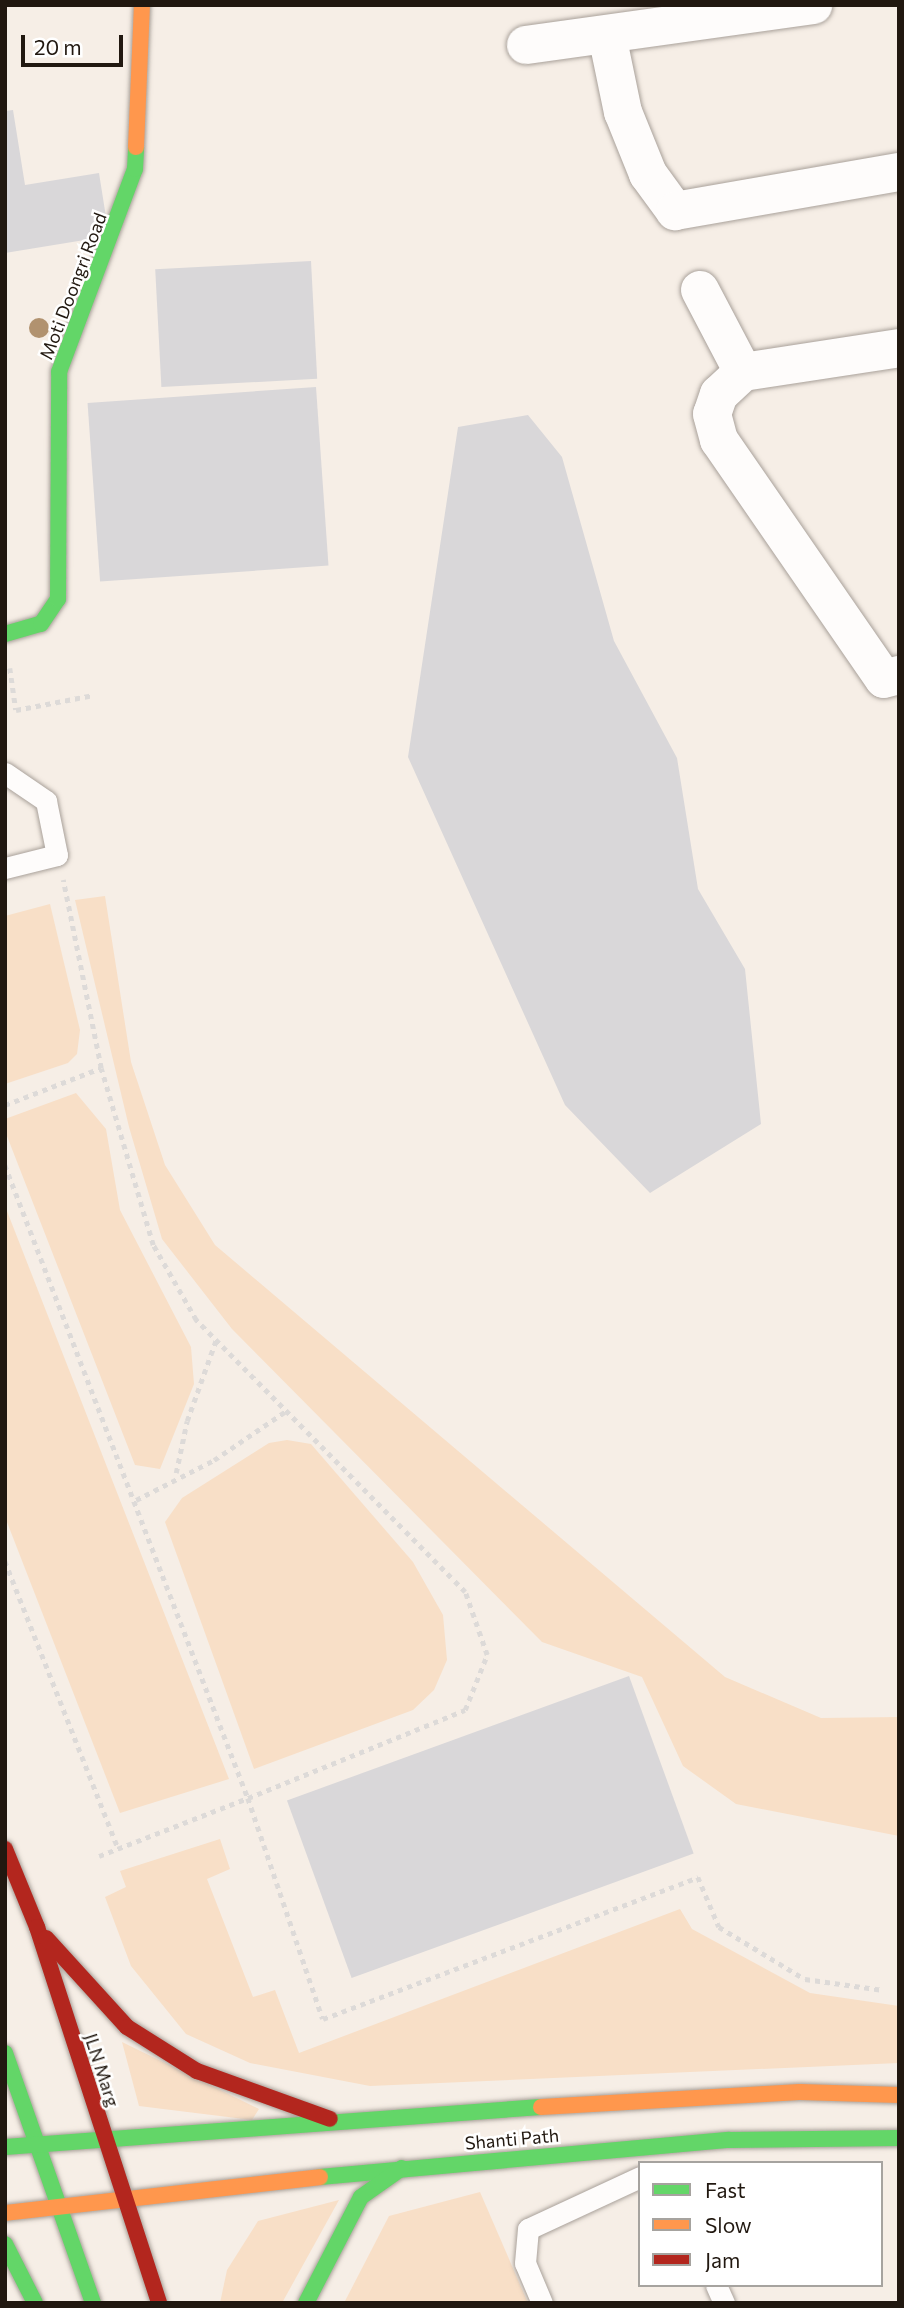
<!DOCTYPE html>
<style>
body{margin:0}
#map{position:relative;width:904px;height:2308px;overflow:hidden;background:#f6eee6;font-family:Commissioner,sans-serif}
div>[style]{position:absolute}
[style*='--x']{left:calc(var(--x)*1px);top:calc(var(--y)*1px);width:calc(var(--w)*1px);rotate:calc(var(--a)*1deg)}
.green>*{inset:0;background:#f8dfc7}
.building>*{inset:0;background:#d9d7d9;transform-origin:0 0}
.path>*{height:4.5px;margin-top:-2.25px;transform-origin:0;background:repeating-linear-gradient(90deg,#dddad8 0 5px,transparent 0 10px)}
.roads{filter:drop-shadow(0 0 2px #a9a19a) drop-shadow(0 0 2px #a9a19a)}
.lane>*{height:21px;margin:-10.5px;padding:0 10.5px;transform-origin:10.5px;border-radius:10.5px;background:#fefcfb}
.street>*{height:38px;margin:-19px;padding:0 19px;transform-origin:19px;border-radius:19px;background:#fefcfb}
.fast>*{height:16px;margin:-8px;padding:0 8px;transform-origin:8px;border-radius:8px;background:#63d668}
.slow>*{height:16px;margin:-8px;padding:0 8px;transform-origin:8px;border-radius:8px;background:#ff974d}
.jam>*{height:16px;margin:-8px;padding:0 8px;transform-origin:8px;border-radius:8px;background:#b3261e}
.trees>*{width:20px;height:20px;margin:-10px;border-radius:50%;background:#b1926f}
span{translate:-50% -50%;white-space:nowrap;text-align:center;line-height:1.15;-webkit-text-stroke:5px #fff;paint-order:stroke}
.street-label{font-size:18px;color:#211810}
.frame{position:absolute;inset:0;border:7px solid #211810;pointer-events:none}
.legend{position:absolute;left:638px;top:2161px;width:245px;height:126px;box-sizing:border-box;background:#fff;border:2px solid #a6a39f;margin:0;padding:9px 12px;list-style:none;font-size:21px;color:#211810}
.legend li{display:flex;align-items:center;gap:14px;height:35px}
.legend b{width:35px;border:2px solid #a6a39f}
.scale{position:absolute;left:21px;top:35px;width:102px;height:32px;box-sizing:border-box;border:4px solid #211810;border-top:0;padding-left:9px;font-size:21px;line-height:24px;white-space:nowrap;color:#211810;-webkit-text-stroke:5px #fff;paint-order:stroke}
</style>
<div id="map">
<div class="green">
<i style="clip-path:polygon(105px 896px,131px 1062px,165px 1165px,215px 1245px,725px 1677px,821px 1718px,899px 1717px,899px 1836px,736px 1804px,683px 1766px,642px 1677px,542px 1642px,232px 1329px,162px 1239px,129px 1127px,75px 900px)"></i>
<i style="clip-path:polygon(50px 904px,80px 1030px,77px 1054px,68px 1063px,5px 1084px,5px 916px)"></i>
<i style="clip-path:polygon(76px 1093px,106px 1129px,120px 1210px,191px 1347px,194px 1384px,160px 1469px,135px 1465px,5px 1131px,5px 1119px)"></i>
<i style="clip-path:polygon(5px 1206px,229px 1779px,120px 1813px,5px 1517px)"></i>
<i style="clip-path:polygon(287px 1440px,311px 1444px,413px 1562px,443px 1615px,447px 1660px,434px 1690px,413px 1710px,254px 1769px,165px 1522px,182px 1498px,269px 1443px)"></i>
<i style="clip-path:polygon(220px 1839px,230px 1869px,207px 1879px,253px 1997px,275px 1990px,299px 2053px,680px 1909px,692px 1929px,810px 1993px,899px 2006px,899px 2063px,370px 2086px,250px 2063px,186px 2034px,131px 1966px,105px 1897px,126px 1887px,120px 1871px)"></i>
<i style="clip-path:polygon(122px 2042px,259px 2109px,252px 2120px,139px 2106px)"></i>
<i style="clip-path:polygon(480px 2192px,528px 2303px,344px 2303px,389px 2216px)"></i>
<i style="clip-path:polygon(339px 2200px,282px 2303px,220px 2303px,227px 2270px,258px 2221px)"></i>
</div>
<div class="building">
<i style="clip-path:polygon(13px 110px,25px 185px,99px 173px,109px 236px,5px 253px,5px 111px)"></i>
<i style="left:311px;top:261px;width:118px;height:156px;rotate:87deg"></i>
<i style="left:316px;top:387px;width:179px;height:229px;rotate:86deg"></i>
<i style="clip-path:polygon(528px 415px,562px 457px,614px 641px,677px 758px,698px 889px,745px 969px,761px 1124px,650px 1193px,565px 1105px,408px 757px,458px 427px)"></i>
<i style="left:629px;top:1676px;width:189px;height:364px;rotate:70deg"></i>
</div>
<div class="path">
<i style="--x:10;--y:668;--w:42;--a:81.9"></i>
<i style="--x:16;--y:710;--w:79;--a:-10.9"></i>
<i style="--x:5;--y:1105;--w:103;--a:-21.1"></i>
<i style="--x:5;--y:1165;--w:678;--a:69"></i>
<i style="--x:248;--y:1798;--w:234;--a:-22.1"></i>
<i style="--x:465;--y:1710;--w:59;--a:-68.2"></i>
<i style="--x:487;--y:1655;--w:67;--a:-109.2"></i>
<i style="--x:465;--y:1592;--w:383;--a:-134.7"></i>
<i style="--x:196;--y:1320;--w:86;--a:-119.8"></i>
<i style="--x:153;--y:1245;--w:184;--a:-106.4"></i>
<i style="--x:101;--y:1068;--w:192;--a:-101.4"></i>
<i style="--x:176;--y:1473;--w:53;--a:-78.1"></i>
<i style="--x:187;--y:1421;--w:86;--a:-70.3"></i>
<i style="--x:136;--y:1500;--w:88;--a:-27.1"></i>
<i style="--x:214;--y:1460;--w:87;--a:-34.2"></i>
<i style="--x:5;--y:1561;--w:308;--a:68.5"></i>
<i style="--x:99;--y:1856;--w:160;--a:-21.3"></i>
<i style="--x:248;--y:1798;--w:233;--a:71.3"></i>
<i style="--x:323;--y:2019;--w:401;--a:-20.7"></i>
<i style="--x:698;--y:1877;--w:54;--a:67.2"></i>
<i style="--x:719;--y:1927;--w:100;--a:31.2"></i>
<i style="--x:805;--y:1979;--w:79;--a:8"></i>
</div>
<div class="roads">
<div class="lane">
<i style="--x:5;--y:773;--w:50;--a:34.3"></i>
<i style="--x:46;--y:801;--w:55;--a:78.5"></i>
<i style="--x:57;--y:855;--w:54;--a:166"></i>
<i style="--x:716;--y:2285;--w:20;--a:66"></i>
<i style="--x:542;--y:2303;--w:43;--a:-113"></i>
<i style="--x:525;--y:2263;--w:34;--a:-85"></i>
<i style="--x:528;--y:2229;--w:123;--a:-24.9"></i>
</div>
<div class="street">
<i style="--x:607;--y:35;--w:79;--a:78.3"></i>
<i style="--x:623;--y:112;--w:67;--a:68"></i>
<i style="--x:648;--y:174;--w:46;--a:53.9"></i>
<i style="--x:675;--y:211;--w:227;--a:-9.9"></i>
<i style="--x:526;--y:45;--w:290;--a:-7.9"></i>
<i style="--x:700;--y:290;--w:93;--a:62.3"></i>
<i style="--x:743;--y:372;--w:33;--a:137"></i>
<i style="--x:719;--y:394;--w:21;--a:109"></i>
<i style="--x:712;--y:414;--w:27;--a:75"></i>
<i style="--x:719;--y:440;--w:290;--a:55.4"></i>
<i style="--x:884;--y:679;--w:16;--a:-15"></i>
<i style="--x:743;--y:372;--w:158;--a:-8.7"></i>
</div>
<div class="fast">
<i style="--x:5;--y:634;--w:37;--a:-16"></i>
<i style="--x:41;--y:624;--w:30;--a:-56"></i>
<i style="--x:58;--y:599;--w:227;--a:-89.7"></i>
<i style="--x:59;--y:372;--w:217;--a:-69.5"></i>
<i style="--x:135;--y:169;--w:22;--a:-87"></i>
<i style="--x:5;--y:2053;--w:265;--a:70.6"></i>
<i style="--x:5;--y:2147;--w:537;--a:-4.27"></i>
<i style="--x:320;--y:2177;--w:411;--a:-5.2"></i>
<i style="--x:729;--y:2140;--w:170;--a:-0.7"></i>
<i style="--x:5;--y:2244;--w:66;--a:63"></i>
<i style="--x:306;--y:2303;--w:119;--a:-62.6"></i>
<i style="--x:361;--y:2197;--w:50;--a:-35.3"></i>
</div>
<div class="slow">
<i style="--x:136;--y:147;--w:142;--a:-87.6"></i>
<i style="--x:541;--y:2107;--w:259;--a:-3.3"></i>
<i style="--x:800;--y:2092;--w:99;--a:1.7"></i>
<i style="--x:5;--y:2213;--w:317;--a:-6.5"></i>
</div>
<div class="jam">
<i style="--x:5;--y:1849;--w:84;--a:67.7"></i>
<i style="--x:37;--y:1927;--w:395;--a:72"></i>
<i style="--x:46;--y:1938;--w:120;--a:47.7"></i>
<i style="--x:127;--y:2027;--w:83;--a:32.2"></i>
<i style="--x:197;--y:2071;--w:141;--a:19.8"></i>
</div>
</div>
<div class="trees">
<i style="left:39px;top:328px"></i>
</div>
<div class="street-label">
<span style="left:73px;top:286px;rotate:-69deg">Moti Doongri Road</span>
<span style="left:102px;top:2070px;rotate:72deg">JLN Marg</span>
<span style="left:512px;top:2139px;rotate:-5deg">Shanti Path</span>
</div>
<div class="frame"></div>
<ul class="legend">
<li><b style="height:9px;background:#63d668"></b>Fast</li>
<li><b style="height:9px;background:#ff974d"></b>Slow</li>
<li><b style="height:9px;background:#b3261e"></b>Jam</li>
</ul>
<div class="scale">20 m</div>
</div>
